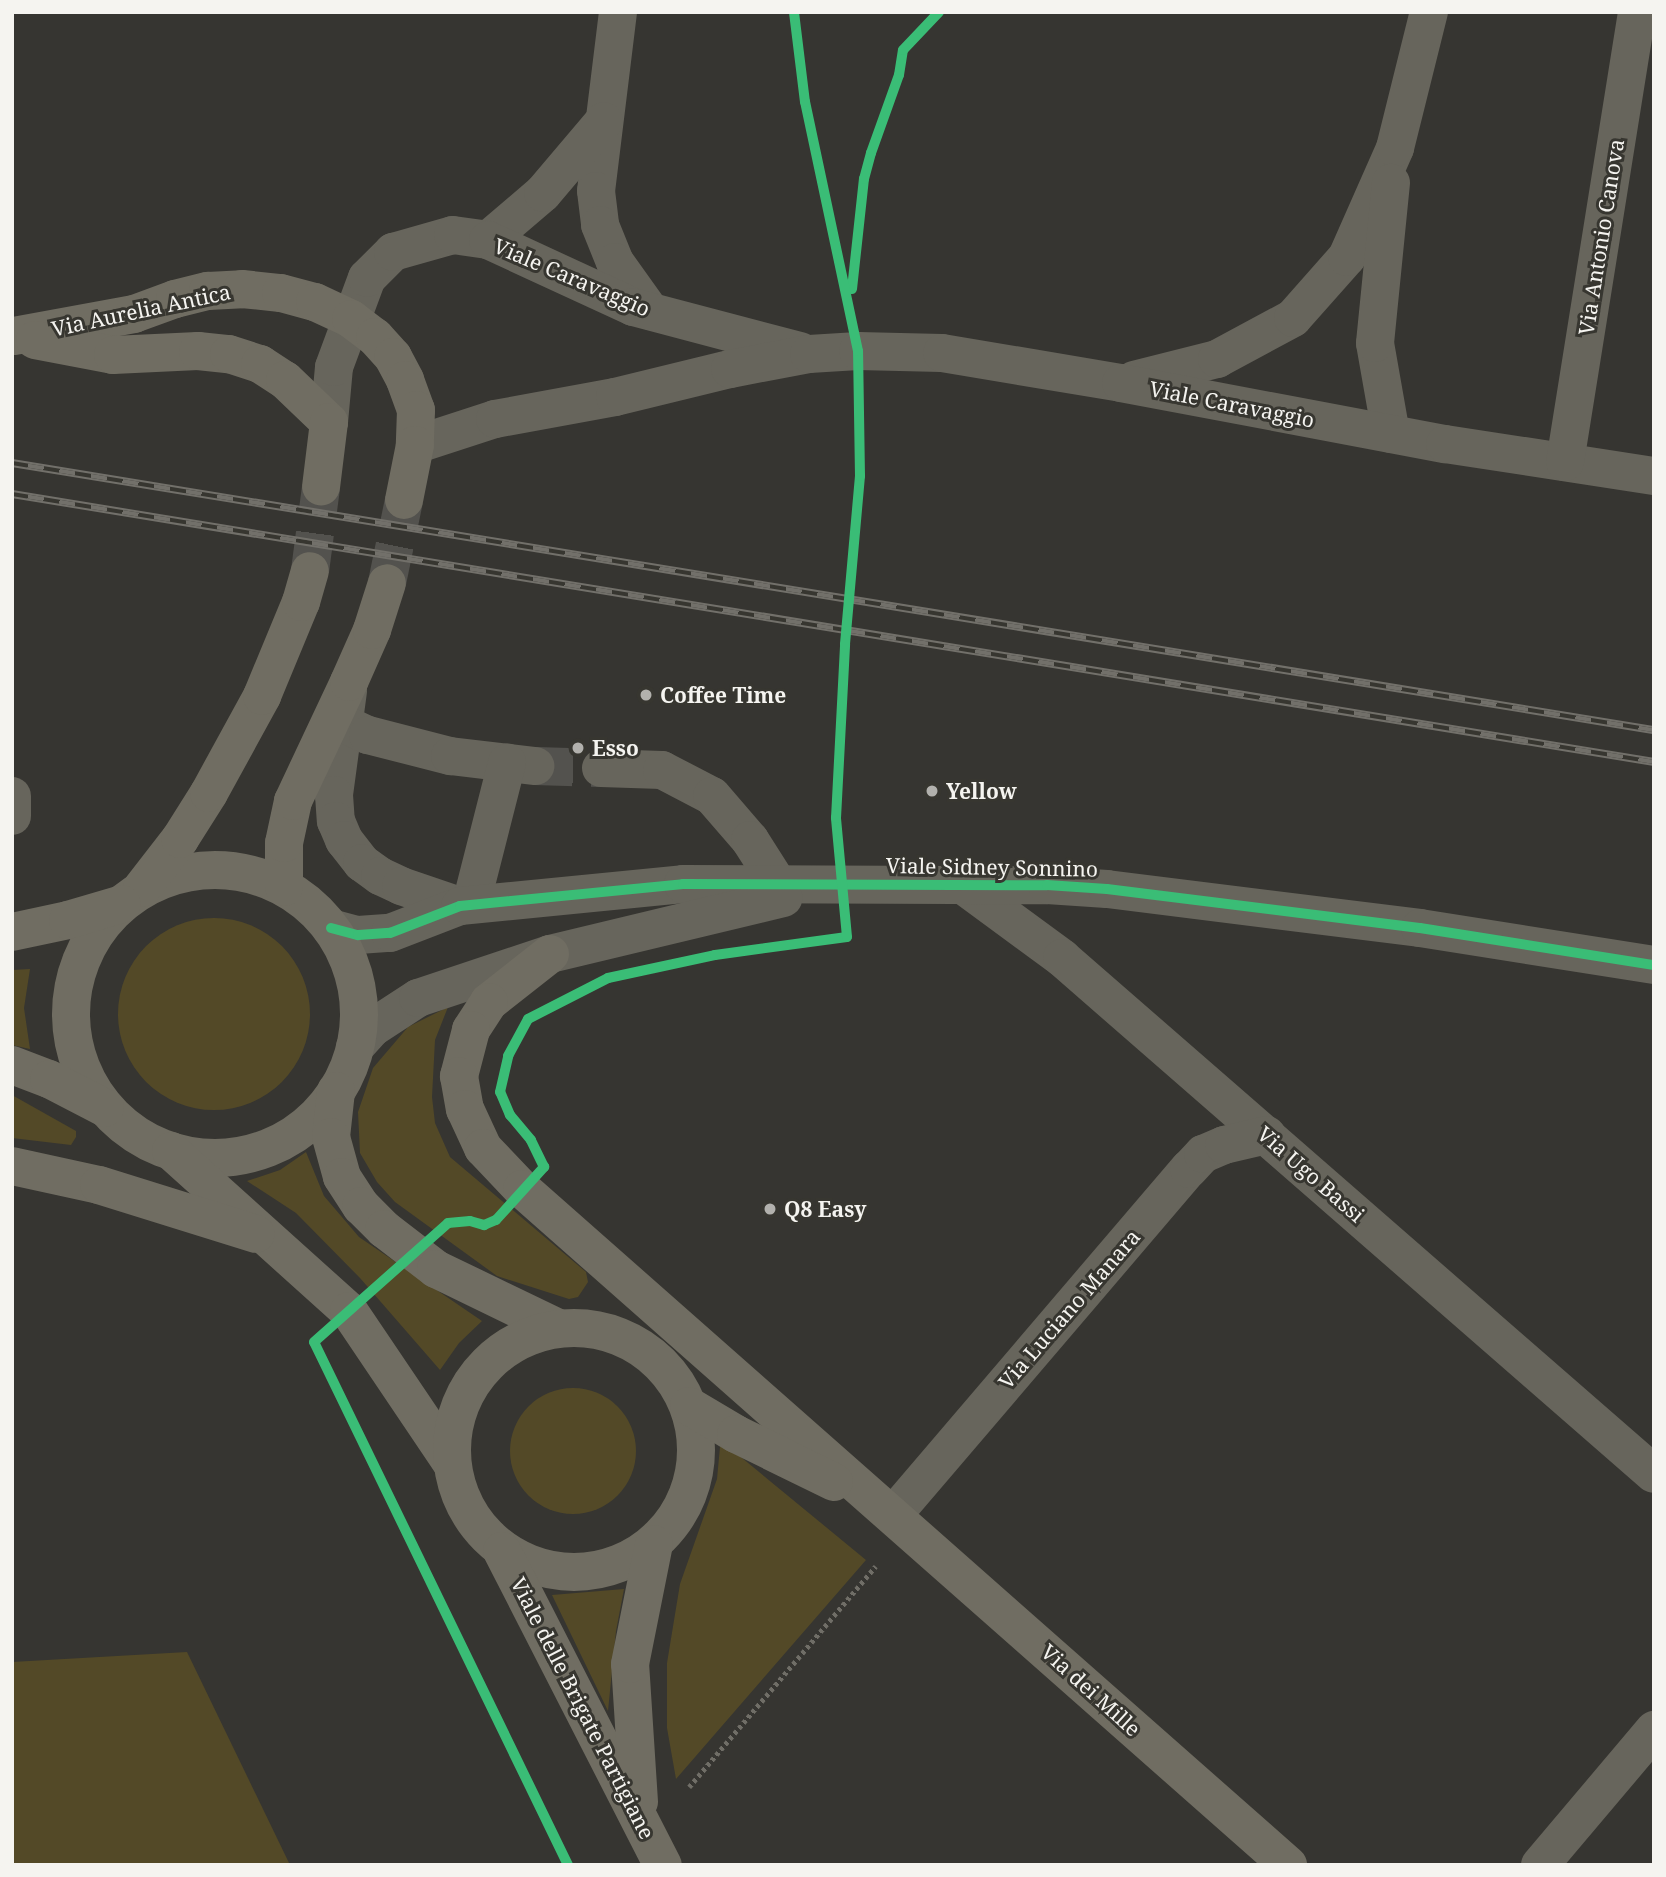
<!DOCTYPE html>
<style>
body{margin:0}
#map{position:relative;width:1666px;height:1877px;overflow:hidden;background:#363531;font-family:"Noto Serif",serif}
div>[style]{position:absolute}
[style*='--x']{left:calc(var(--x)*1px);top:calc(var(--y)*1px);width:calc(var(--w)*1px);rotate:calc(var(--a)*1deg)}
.green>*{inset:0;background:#534927}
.round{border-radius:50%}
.minor-tunnel>*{height:38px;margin-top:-19px;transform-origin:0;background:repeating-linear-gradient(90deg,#53524e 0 38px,transparent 0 57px)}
.major-tunnel>*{height:38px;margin-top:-19px;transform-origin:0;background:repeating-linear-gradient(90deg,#53524e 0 38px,transparent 0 57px)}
.path>*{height:4.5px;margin-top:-2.25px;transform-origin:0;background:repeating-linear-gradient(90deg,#706e67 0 3.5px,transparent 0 7px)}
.minor>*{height:38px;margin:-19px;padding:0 19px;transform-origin:19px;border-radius:19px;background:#67655c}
.major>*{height:38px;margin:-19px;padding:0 19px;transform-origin:19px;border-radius:19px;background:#706d62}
.major>.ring{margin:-19px;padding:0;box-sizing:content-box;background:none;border:38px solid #706d62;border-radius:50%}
.rail>*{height:8px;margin-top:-4px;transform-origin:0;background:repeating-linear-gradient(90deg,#373630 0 16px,#72706a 0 32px);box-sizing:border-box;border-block:2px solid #72706a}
.cycleway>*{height:10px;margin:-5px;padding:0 5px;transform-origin:5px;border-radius:5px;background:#3abd76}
.dots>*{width:19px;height:19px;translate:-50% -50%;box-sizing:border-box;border:4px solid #373630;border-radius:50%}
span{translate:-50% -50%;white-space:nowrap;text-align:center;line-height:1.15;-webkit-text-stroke:6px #373630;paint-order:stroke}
.street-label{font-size:21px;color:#f5f4f0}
.poi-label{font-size:21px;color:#f5f4f0;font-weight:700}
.left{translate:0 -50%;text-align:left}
.frame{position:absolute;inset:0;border:14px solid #f5f4f0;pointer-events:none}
</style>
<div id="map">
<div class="green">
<i class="round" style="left:118px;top:918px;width:192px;height:192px"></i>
<i style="clip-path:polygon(30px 969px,24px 1008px,30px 1049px,12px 1045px,12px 970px)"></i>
<i style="clip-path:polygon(448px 1007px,435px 1040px,432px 1097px,435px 1123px,450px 1157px,586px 1272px,588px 1282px,578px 1297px,569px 1299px,497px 1276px,395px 1202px,377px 1182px,360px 1153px,358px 1112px,373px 1068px,408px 1027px)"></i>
<i style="clip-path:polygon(12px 1095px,76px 1131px,76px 1137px,71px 1145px,12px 1138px)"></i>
<i style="clip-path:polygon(306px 1152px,324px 1196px,359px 1237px,482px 1321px,459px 1343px,440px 1370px,360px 1278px,296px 1213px,247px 1181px,280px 1170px)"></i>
<i class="round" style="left:510px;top:1388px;width:126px;height:126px"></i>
<i style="clip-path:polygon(725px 1444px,866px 1560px,676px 1779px,667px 1728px,667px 1663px,680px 1584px,717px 1479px,720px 1447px)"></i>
<i style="clip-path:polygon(624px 1589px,616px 1631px,608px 1711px,552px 1595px)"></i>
<i style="clip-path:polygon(187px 1652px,290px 1865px,12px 1865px,12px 1662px)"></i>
</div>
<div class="minor-tunnel">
<i style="--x:535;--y:766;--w:66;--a:1.7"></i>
</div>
<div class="major-tunnel">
<i style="--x:310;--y:571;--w:85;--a:-82.5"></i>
<i style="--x:387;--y:583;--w:85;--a:-78.4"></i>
</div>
<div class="path">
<i style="--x:689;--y:1787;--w:289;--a:-49.8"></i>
</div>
<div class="minor">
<i style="--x:618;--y:12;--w:180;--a:97"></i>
<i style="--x:596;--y:191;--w:34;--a:83"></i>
<i style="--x:600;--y:225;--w:40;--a:68"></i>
<i style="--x:615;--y:262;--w:60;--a:54.5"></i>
<i style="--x:488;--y:240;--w:72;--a:-40.5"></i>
<i style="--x:543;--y:193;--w:94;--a:-49.7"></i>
<i style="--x:1134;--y:380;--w:86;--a:-14.2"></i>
<i style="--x:1217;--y:359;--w:86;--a:-28.3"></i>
<i style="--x:1293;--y:318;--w:81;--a:-48.5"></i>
<i style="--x:1347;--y:257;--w:119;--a:-66.2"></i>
<i style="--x:1395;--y:148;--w:140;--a:-76"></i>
<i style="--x:329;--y:422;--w:55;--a:-84.8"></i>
<i style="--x:334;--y:367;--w:95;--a:-69.7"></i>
<i style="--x:367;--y:278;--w:37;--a:-45"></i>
<i style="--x:393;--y:252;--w:62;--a:-15.8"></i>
<i style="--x:453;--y:235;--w:35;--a:8"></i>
<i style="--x:488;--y:240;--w:160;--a:24.8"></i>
<i style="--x:633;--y:307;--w:173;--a:14.8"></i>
<i style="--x:1391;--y:434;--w:92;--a:-100"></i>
<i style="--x:1375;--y:343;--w:161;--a:-84.3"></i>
<i style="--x:415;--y:445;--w:84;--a:-18"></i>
<i style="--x:495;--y:419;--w:122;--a:-10.4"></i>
<i style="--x:615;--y:397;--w:118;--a:-13.7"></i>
<i style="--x:730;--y:369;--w:80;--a:-10.8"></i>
<i style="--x:809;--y:354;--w:49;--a:-3.5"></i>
<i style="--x:858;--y:351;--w:84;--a:1.4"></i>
<i style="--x:942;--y:353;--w:181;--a:9.5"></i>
<i style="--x:1121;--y:383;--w:330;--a:10.7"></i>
<i style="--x:1445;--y:444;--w:211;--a:8.7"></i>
<i style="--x:1565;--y:462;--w:456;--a:-80.9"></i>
<i style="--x:348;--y:691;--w:105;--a:97.7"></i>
<i style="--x:334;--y:795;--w:26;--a:86"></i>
<i style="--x:336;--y:821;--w:21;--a:67"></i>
<i style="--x:344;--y:840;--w:29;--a:52"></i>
<i style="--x:362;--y:863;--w:22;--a:36"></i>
<i style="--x:380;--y:876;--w:23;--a:25"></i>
<i style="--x:401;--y:886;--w:62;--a:18.7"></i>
<i style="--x:344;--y:724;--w:26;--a:25"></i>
<i style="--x:368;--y:735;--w:85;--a:14.4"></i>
<i style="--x:450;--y:756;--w:86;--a:6.7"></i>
<i style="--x:601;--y:768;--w:61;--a:1.9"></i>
<i style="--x:662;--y:770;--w:56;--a:27.5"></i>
<i style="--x:712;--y:796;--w:58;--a:49.2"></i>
<i style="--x:750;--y:840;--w:52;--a:57.5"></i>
<i style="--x:12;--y:796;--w:20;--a:90"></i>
<i style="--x:960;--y:883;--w:127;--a:36.3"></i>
<i style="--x:1062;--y:958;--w:785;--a:41.08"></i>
<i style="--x:471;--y:904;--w:146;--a:-75.7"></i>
<i style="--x:331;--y:928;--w:28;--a:15"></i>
<i style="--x:358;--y:935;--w:32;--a:-4"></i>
<i style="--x:390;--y:933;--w:75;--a:-21.1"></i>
<i style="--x:460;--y:906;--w:224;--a:-5.6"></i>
<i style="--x:683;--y:884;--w:364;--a:0.2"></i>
<i style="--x:1047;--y:885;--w:60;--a:3.8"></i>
<i style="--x:1107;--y:889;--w:315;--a:7.1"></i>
<i style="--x:1420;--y:928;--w:237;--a:9"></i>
<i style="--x:355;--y:1047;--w:25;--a:-48"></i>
<i style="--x:372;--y:1028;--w:55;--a:-33.1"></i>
<i style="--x:418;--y:998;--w:139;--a:-18.4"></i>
<i style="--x:550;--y:954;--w:240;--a:-13.5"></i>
<i style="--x:893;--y:1515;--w:455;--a:-49.5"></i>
<i style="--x:1189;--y:1169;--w:21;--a:-47"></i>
<i style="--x:1203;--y:1154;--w:23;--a:-23"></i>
<i style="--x:1224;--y:1145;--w:44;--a:-13.1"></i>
<i style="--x:1540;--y:1865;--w:177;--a:-49.8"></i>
</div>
<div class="major">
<i style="--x:14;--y:336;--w:122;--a:-10.4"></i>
<i style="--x:134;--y:314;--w:44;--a:-20.1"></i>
<i style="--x:175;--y:299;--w:34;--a:-14"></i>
<i style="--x:208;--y:291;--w:34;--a:-3"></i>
<i style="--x:242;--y:289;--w:39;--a:6"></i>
<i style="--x:281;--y:293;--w:35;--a:15"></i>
<i style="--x:315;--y:302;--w:40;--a:25"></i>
<i style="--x:351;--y:319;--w:30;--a:37"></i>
<i style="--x:375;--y:337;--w:27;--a:48"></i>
<i style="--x:393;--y:357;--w:26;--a:62"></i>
<i style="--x:405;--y:380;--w:32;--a:70"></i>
<i style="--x:416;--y:410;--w:35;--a:92"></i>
<i style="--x:415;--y:445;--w:56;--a:101.3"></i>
<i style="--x:35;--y:340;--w:79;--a:10.9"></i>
<i style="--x:113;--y:355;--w:85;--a:-2.7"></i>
<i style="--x:198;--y:351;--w:31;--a:6"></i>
<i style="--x:229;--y:354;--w:33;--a:18"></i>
<i style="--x:260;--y:364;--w:30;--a:33"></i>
<i style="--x:285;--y:380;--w:61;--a:43.7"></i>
<i style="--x:329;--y:422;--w:65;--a:97"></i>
<i class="ring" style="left:71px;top:870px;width:250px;height:250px"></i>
<i style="--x:284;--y:887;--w:44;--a:-90"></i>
<i style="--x:284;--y:843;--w:43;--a:-77.9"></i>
<i style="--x:293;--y:801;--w:132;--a:-64.8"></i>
<i style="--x:349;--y:682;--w:57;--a:-66.1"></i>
<i style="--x:372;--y:630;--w:49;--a:-72.3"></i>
<i style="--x:142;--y:888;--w:62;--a:-52.2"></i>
<i style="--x:180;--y:839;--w:54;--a:-57.8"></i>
<i style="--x:209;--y:793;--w:111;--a:-61.3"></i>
<i style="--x:262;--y:696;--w:102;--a:-67.5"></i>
<i style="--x:301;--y:602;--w:32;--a:-74"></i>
<i style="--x:12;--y:932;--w:57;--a:-12.1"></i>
<i style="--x:68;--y:920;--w:56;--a:-16.5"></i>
<i style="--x:550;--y:954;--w:78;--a:141.8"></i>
<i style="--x:489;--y:1002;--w:33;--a:123"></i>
<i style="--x:471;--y:1030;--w:48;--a:104.6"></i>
<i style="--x:459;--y:1076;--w:34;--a:80"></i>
<i style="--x:465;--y:1109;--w:43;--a:65.2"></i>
<i style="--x:483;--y:1148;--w:57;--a:46.4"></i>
<i style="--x:522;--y:1189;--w:1022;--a:41.43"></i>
<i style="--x:12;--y:1065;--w:40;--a:21"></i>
<i style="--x:49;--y:1079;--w:63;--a:27.4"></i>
<i style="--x:336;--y:1091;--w:46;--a:96.2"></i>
<i style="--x:331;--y:1137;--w:41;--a:74.6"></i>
<i style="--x:342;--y:1177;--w:35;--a:57"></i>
<i style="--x:361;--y:1206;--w:33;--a:45"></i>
<i style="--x:384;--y:1229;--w:66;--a:37.6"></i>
<i style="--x:436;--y:1269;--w:136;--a:25.8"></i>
<i style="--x:171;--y:1151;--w:239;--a:42"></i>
<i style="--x:349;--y:1311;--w:182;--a:56"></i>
<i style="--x:12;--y:1166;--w:89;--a:12.3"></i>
<i style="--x:99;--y:1185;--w:164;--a:17.3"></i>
<i class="ring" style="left:452px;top:1328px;width:206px;height:206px"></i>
<i style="--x:689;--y:1406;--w:55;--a:30.8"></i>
<i style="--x:736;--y:1434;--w:109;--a:26.1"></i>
<i style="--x:502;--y:1551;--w:353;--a:62.9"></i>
<i style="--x:639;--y:1802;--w:138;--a:-93.7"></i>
<i style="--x:630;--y:1664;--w:122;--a:-78.7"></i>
</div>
<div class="rail">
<i style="--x:12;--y:463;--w:1664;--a:9.24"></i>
<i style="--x:12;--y:494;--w:1664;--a:9.27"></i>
</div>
<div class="cycleway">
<i style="--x:852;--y:289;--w:111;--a:-83.8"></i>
<i style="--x:864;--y:179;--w:27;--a:-75"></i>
<i style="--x:871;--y:153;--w:83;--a:-70.3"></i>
<i style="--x:899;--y:75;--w:25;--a:-81"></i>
<i style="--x:903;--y:50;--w:52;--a:-46.5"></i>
<i style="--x:331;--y:928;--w:28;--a:15"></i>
<i style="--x:358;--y:935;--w:32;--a:-4"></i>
<i style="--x:390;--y:933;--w:75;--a:-21.1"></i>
<i style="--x:460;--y:906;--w:224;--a:-5.6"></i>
<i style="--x:683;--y:884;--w:364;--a:0.2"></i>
<i style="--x:1047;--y:885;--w:60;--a:3.8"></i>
<i style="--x:1107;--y:889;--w:315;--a:7.1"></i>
<i style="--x:1420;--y:928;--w:237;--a:9"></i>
<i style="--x:568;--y:1865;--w:581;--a:-115.9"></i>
<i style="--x:314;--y:1342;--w:179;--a:-41.6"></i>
<i style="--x:448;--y:1223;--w:22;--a:-5"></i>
<i style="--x:470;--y:1221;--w:15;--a:16"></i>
<i style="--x:484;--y:1225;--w:13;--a:-23"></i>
<i style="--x:496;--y:1220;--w:72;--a:-47.8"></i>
<i style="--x:544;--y:1167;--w:30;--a:-116"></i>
<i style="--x:531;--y:1140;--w:33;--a:-130"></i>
<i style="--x:510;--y:1115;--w:25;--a:-113"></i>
<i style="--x:500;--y:1092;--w:37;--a:-77"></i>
<i style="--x:508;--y:1056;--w:42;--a:-61.6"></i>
<i style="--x:528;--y:1019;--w:90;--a:-27.1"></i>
<i style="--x:608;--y:978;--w:109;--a:-12.1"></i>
<i style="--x:715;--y:955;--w:133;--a:-7.8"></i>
<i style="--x:847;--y:937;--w:120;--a:-95.3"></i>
<i style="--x:836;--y:818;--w:174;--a:-87"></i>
<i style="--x:845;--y:644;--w:169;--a:-84.9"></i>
<i style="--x:860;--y:476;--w:125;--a:-90.9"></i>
<i style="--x:858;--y:351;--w:255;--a:-102"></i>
<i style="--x:805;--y:102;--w:91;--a:-97"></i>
</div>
<div class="dots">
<i style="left:646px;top:695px;background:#b2b1ad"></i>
<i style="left:578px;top:748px;background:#b2b1ad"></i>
<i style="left:932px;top:791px;background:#b2b1ad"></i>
<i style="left:770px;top:1209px;background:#b2b1ad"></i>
</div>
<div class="street-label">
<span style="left:1601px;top:237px;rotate:-81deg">Via Antonio Canova</span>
<span style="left:572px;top:277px;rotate:23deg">Viale Caravaggio</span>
<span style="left:141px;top:310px;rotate:-12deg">Via Aurelia Antica</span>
<span style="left:1232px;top:404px;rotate:11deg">Viale Caravaggio</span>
<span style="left:992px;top:867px;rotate:1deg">Viale Sidney Sonnino</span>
<span style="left:1311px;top:1174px;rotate:41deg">Via Ugo Bassi</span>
<span style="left:1069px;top:1309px;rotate:-49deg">Via Luciano Manara</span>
<span style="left:1091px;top:1690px;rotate:42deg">Via dei Mille</span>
<span style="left:583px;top:1708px;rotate:63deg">Viale delle Brigate Partigiane</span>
</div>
<div class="poi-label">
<span class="left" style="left:660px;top:695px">Coffee Time</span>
<span class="left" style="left:592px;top:748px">Esso</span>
<span class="left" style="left:946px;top:791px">Yellow</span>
<span class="left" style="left:784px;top:1209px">Q8 Easy</span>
</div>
<div class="frame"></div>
</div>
